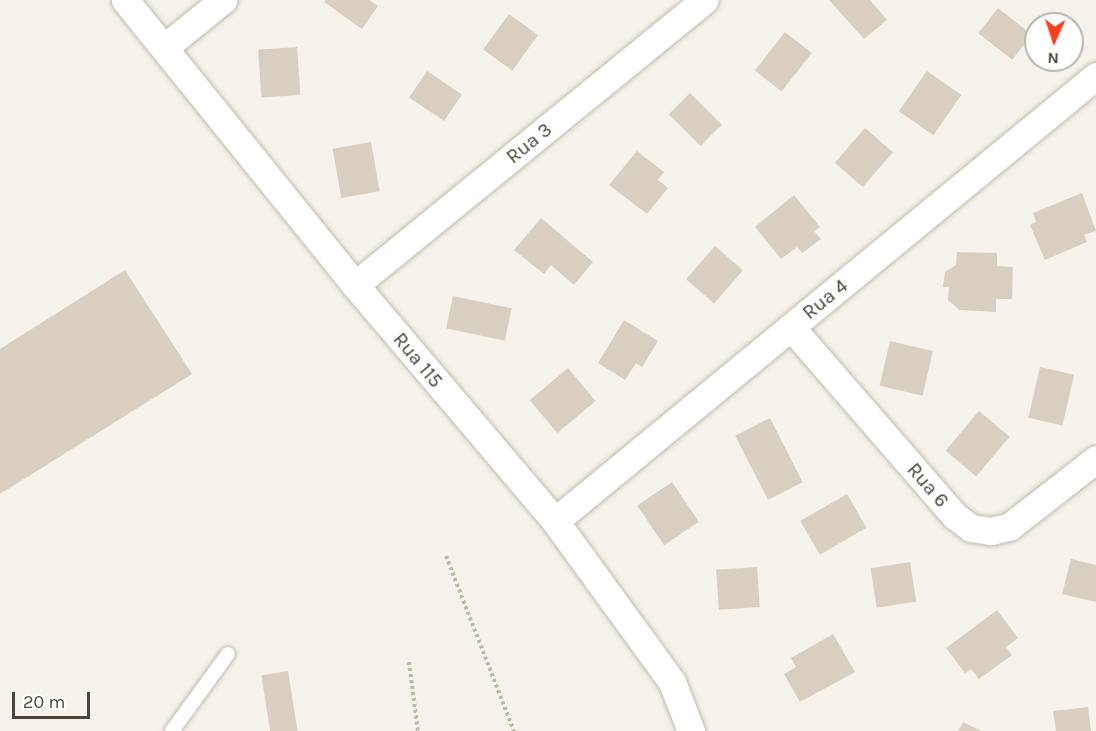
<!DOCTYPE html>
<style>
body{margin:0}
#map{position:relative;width:1096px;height:731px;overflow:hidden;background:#f6f3ec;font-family:Karla,sans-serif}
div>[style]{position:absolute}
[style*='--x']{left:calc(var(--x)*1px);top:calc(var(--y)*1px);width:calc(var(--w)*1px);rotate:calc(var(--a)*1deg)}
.building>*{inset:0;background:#d8cfc1;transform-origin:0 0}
.path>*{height:4px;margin-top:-2px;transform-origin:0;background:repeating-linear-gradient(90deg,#c4b79f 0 3px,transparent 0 6px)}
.roads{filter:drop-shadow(0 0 2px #c2bbae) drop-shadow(0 0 2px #c2bbae)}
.lane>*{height:14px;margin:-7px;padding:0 7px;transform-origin:7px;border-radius:7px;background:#fff}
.street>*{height:27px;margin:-13.5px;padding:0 13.5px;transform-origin:13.5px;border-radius:13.5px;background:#fff}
span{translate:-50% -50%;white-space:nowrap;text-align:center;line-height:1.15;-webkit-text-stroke:4.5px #fff;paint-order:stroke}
.street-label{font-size:20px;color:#4b4439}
.north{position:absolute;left:1024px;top:12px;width:60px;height:60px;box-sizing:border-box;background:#fff;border:2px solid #b7b4b0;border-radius:50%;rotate:183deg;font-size:16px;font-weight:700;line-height:24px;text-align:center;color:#4b4439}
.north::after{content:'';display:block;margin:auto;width:21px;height:27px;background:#fc3f1d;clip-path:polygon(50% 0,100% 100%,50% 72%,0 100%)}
.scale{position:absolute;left:12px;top:692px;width:78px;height:27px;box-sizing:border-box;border:3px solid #4b4439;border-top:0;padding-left:8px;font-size:18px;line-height:21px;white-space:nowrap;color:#4b4439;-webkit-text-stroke:4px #fff;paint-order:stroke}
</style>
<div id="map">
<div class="building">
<i style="clip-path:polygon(326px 0,369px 0,378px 6px,362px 29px,324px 2px)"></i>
<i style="clip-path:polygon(829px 0,870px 0,887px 20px,864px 39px)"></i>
<i style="left:998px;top:8px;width:43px;height:32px;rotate:38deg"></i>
<i style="left:509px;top:14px;width:36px;height:44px;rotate:36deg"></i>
<i style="left:785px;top:32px;width:34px;height:49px;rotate:38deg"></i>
<i style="left:297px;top:47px;width:48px;height:39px;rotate:86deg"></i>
<i style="left:427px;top:71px;width:42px;height:32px;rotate:34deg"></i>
<i style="left:927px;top:71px;width:42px;height:49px;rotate:35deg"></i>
<i style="left:690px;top:93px;width:45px;height:30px;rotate:45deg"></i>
<i style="left:865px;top:128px;width:37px;height:46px;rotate:41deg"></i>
<i style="left:371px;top:142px;width:50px;height:39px;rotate:80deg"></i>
<i style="clip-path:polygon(637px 151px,664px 172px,658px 180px,668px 188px,647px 214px,609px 185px)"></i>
<i style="clip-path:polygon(1082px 193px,1096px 231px,1084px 235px,1087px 242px,1045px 260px,1030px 225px,1036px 222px,1033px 213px)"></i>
<i style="clip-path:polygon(794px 195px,820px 227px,814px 231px,821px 239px,802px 253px,797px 247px,781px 259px,755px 227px)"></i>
<i style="clip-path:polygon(541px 218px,593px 262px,574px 285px,551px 265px,544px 274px,514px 250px)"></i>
<i style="left:715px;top:246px;width:37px;height:44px;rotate:41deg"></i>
<i style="clip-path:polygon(957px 252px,997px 253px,997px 266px,1013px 267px,1012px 299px,996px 299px,996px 312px,959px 310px,948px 300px,949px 287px,943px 287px,945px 272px,956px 265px)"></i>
<i style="clip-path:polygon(125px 270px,192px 374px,0 494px,0 349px)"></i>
<i style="left:453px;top:296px;width:60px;height:33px;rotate:12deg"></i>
<i style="clip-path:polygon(624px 320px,658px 341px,642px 367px,636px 363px,625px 380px,598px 363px)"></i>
<i style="left:890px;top:341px;width:44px;height:46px;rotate:13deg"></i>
<i style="left:1040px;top:367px;width:35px;height:52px;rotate:13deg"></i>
<i style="left:568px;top:368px;width:43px;height:50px;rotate:50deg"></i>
<i style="left:979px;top:411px;width:40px;height:52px;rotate:40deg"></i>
<i style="left:770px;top:418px;width:72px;height:39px;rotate:63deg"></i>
<i style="left:672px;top:482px;width:48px;height:42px;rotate:56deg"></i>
<i style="left:847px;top:494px;width:39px;height:54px;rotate:60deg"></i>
<i style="clip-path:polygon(1071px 559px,1096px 565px,1096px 602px,1062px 594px)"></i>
<i style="left:910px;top:562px;width:40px;height:40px;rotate:81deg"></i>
<i style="left:757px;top:567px;width:40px;height:41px;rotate:86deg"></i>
<i style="clip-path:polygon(997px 610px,1018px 638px,1006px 647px,1012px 655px,979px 679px,971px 669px,965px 673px,946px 648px)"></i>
<i style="clip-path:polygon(833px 634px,855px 672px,800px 702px,784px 674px,796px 667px,791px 658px)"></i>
<i style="left:288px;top:671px;width:61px;height:27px;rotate:81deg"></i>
<i style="clip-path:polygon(1088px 707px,1091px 731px,1056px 731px,1053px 711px)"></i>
<i style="clip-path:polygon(963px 722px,981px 731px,958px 731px)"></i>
</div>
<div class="path">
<i style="--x:446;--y:556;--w:188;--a:68.8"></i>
<i style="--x:409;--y:662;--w:70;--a:82.6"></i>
</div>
<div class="roads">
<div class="lane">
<i style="--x:172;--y:731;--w:95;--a:-54"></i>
</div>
<div class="street">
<i style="--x:125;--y:0;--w:366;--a:51.1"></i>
<i style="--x:355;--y:285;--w:309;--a:49.7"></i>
<i style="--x:555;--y:521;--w:199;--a:54"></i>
<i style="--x:672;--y:682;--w:53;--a:68.8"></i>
<i style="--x:165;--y:47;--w:75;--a:-39"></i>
<i style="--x:355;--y:285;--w:451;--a:-39.2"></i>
<i style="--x:791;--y:327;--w:250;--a:49.1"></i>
<i style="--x:955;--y:516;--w:20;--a:37"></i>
<i style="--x:971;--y:528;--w:20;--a:9"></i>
<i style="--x:991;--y:531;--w:18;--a:-13"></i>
<i style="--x:1009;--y:527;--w:110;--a:-38"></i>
<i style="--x:555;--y:521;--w:701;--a:-39.44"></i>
</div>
</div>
<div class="street-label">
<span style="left:529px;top:143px;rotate:-39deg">Rua 3</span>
<span style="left:825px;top:299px;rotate:-39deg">Rua 4</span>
<span style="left:418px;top:360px;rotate:50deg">Rua 115</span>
<span style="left:928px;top:485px;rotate:49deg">Rua 6</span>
</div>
<div class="north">N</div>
<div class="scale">20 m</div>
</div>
